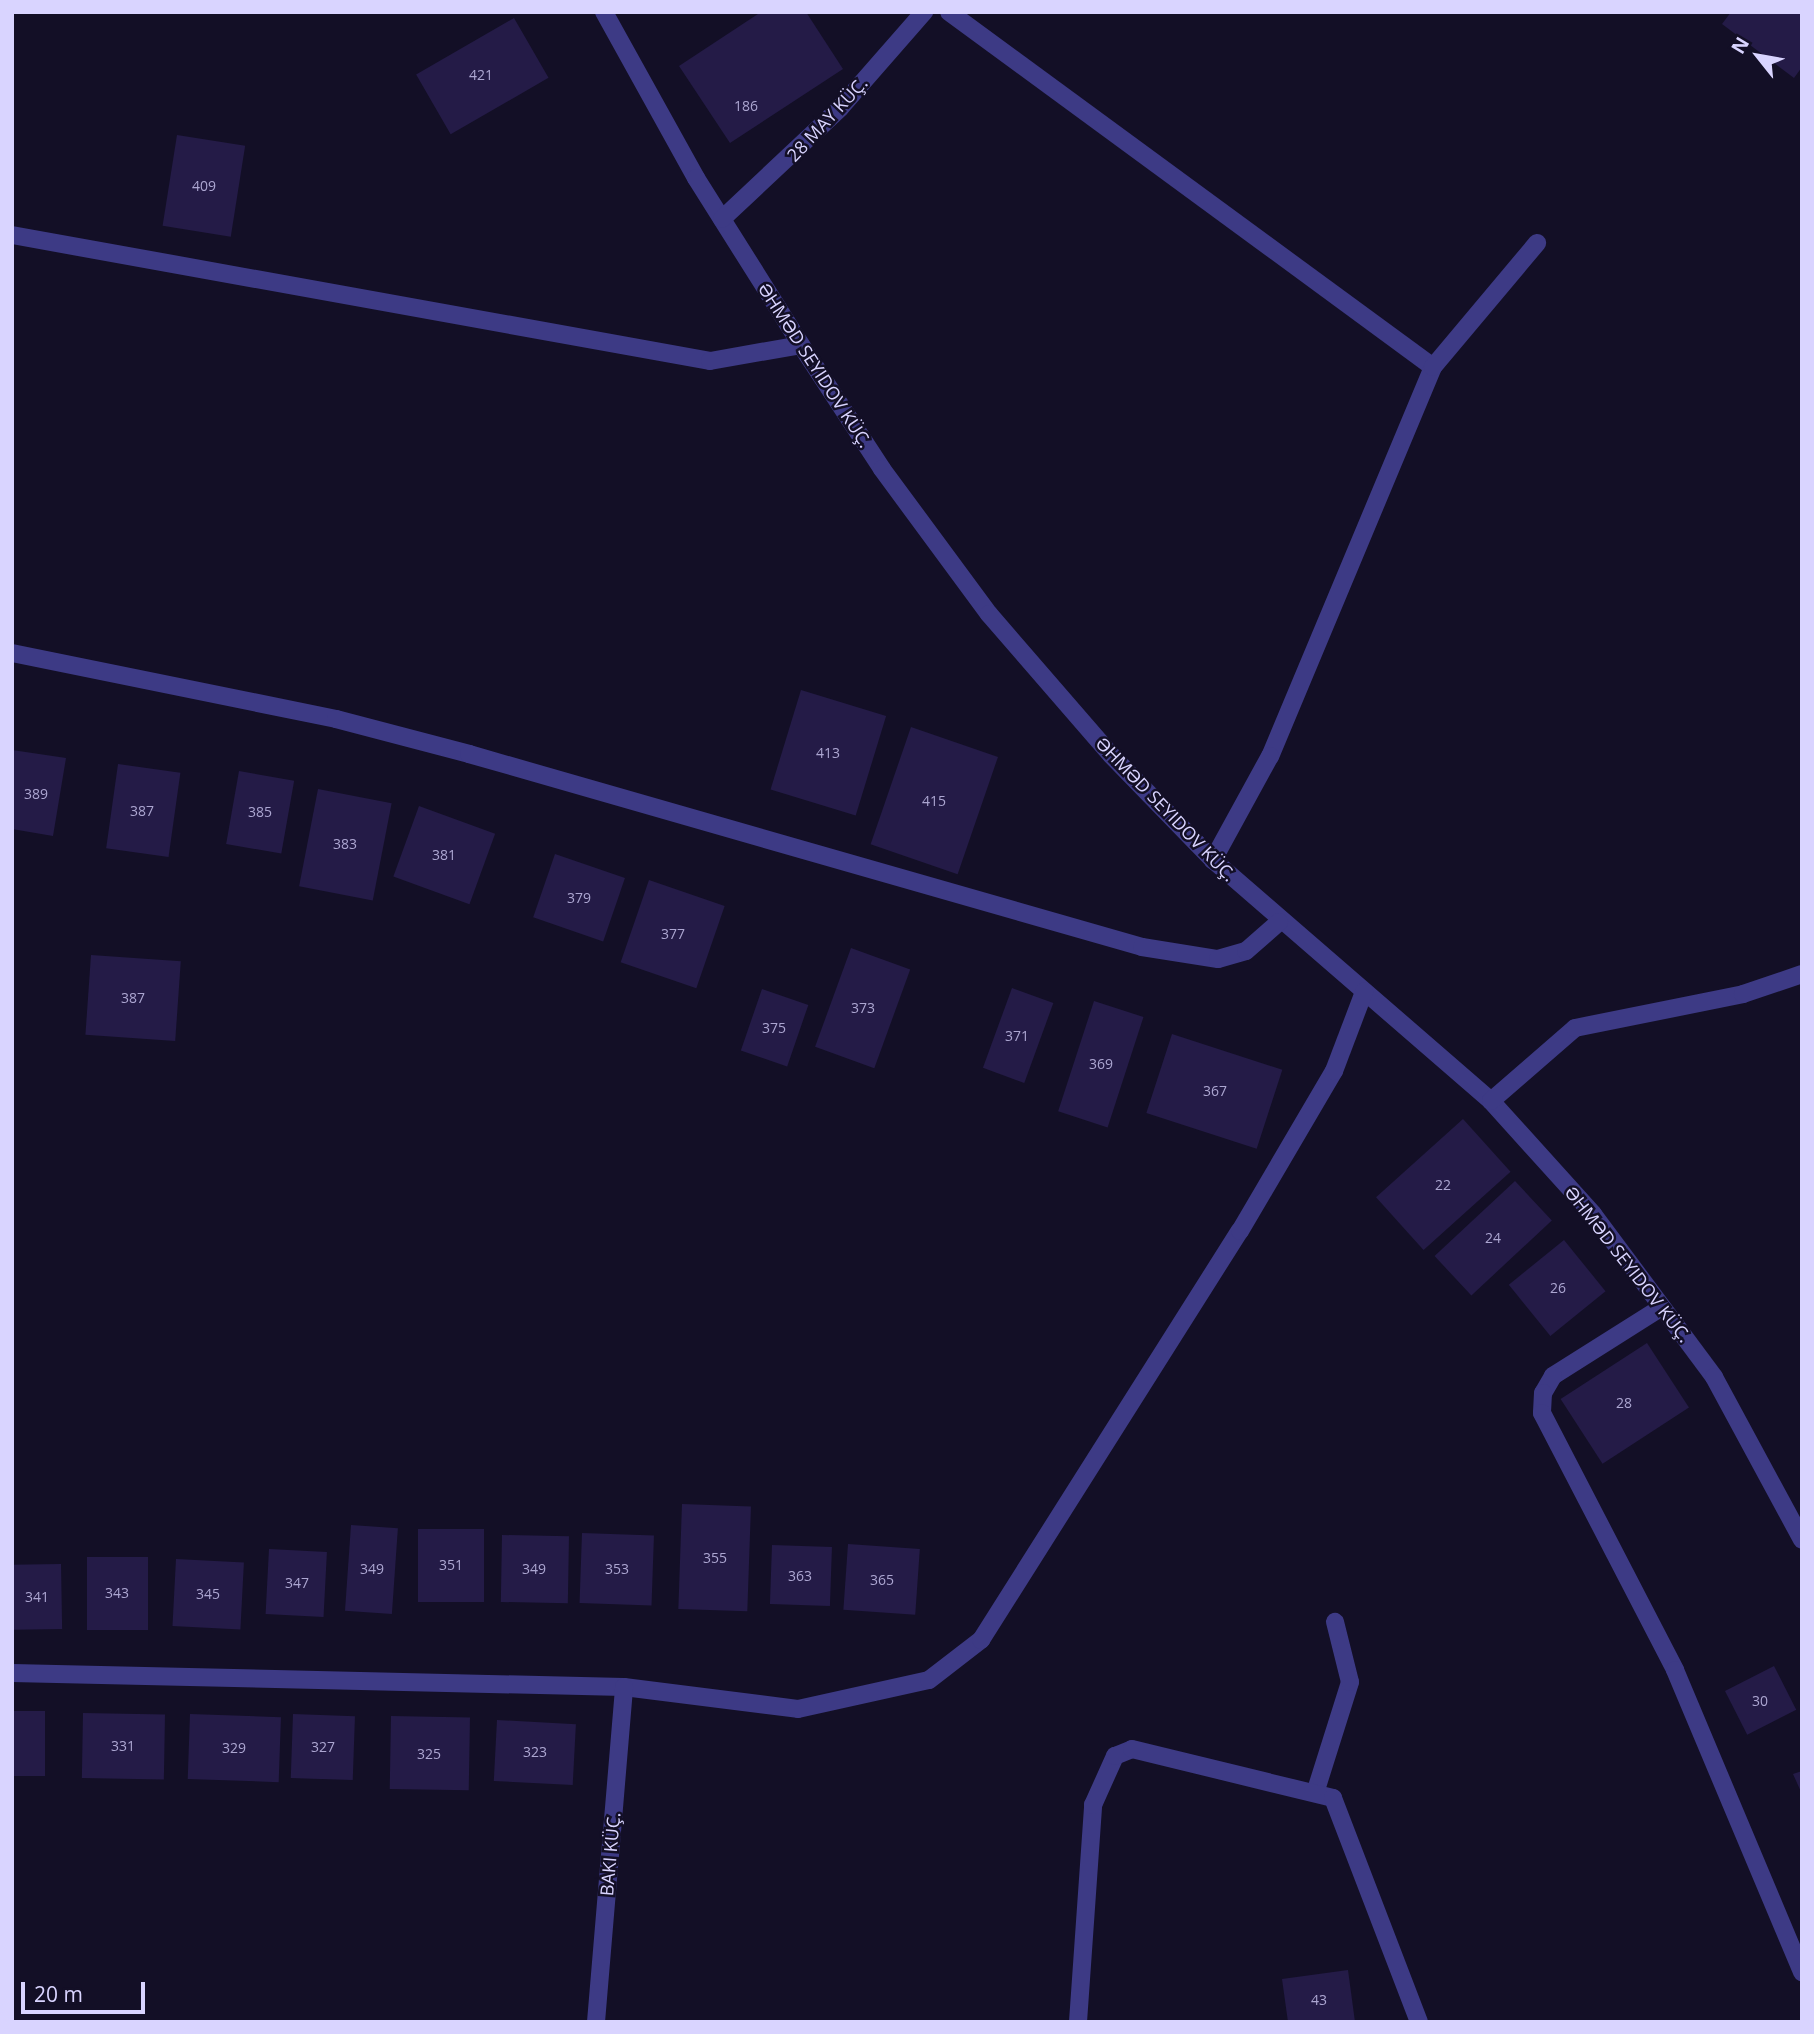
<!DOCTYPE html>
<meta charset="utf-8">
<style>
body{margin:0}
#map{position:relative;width:1814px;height:2034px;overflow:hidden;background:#130f26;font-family:"Open Sans",sans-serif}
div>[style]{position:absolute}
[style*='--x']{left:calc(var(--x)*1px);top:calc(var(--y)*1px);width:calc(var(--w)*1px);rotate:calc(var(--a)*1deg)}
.building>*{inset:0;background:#241b47;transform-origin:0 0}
.street>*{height:18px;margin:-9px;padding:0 9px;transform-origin:9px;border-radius:9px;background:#3d3a85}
span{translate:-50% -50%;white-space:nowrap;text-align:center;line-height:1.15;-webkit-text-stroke:5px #130f26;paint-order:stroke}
.number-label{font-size:14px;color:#aca6d1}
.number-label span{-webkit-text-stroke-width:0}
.street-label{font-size:18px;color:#d9d4ff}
.frame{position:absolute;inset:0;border:14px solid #d9d4ff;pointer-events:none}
.north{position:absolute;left:1723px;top:21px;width:70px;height:70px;-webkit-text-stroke:5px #130f26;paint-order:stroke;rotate:301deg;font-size:19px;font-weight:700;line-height:28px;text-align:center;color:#d9d4ff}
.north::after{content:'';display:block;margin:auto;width:24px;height:32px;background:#d9d4ff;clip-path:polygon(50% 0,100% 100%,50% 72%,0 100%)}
.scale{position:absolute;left:21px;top:1982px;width:124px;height:32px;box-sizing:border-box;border:4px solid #d9d4ff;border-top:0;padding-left:9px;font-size:21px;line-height:24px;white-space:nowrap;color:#d9d4ff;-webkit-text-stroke:5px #130f26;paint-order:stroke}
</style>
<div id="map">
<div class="building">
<i style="clip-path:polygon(761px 12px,806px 12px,843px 69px,730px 143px,679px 66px)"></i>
<i style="clip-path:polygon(1731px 12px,1802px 12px,1802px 67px,1794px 78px,1722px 24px)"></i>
<i style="left:514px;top:18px;width:69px;height:113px;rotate:60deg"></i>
<i style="left:177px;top:135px;width:69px;height:92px;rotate:9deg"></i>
<i style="left:801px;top:690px;width:89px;height:104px;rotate:17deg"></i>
<i style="left:911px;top:727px;width:92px;height:124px;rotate:19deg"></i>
<i style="clip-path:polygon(12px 750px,66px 758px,53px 836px,12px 829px)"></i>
<i style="left:118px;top:764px;width:63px;height:85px;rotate:8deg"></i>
<i style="left:239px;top:771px;width:56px;height:74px;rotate:10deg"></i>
<i style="left:318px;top:789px;width:75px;height:99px;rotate:11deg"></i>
<i style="left:419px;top:806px;width:81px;height:75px;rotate:20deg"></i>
<i style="left:555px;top:854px;width:74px;height:67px;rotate:19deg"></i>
<i style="left:649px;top:880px;width:80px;height:87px;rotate:19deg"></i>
<i style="left:851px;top:948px;width:63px;height:105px;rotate:20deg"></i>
<i style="left:91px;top:955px;width:90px;height:80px;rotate:4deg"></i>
<i style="left:1012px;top:988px;width:44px;height:85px;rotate:20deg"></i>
<i style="left:762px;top:989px;width:49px;height:65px;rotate:19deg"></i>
<i style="left:1094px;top:1001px;width:52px;height:116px;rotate:18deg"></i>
<i style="left:1172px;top:1034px;width:116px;height:83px;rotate:18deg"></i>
<i style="left:1463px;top:1119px;width:71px;height:117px;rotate:48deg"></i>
<i style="left:1515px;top:1181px;width:54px;height:110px;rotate:47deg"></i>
<i style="left:1564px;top:1240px;width:66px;height:71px;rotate:51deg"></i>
<i style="left:1647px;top:1343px;width:77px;height:103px;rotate:57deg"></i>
<i style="left:682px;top:1504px;width:69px;height:105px;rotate:2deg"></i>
<i style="left:351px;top:1525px;width:47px;height:86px;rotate:4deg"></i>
<i style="left:418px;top:1529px;width:66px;height:73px"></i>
<i style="left:582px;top:1533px;width:72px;height:70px;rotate:2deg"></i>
<i style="left:502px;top:1535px;width:67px;height:67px;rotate:1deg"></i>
<i style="left:848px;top:1544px;width:72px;height:66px;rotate:4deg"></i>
<i style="left:772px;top:1545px;width:60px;height:59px;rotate:2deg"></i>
<i style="left:269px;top:1549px;width:58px;height:65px;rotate:3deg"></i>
<i style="left:87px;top:1557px;width:61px;height:73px"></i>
<i style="left:176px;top:1559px;width:68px;height:67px;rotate:3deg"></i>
<i style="left:61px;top:1564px;width:65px;height:49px;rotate:89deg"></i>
<i style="left:1774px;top:1666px;width:49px;height:55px;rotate:63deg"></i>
<i style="left:12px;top:1711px;width:33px;height:65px"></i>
<i style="left:83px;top:1713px;width:82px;height:65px;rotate:1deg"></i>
<i style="left:190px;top:1714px;width:91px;height:65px;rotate:2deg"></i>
<i style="left:293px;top:1714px;width:62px;height:64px;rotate:2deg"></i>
<i style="left:391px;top:1716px;width:79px;height:73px;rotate:1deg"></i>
<i style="left:497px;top:1720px;width:79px;height:61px;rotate:3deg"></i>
<i style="clip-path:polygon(1802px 1771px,1802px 1794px,1793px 1774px)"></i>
<i style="clip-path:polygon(1348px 1970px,1355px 2022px,1288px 2022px,1282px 1979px)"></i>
</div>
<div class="street">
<i style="--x:604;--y:12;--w:190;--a:61"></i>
<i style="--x:696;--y:178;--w:197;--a:57.8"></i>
<i style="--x:801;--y:345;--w:148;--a:56.8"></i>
<i style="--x:882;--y:469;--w:180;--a:53.6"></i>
<i style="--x:989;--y:614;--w:186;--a:49.1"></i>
<i style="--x:1111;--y:755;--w:146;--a:45.8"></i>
<i style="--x:1213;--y:860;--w:368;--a:40.9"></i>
<i style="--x:1491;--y:1101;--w:152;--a:47.9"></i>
<i style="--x:1593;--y:1214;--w:203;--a:53.4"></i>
<i style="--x:1714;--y:1377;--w:185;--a:61.6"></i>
<i style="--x:949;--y:12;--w:600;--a:36.26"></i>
<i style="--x:1433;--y:367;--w:422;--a:112.7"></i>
<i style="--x:1270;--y:756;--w:119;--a:118.7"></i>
<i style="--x:722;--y:219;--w:162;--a:-43.2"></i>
<i style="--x:840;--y:108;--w:128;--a:-48.8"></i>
<i style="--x:12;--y:235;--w:709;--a:10.23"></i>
<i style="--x:710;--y:361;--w:92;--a:-10"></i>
<i style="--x:1433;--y:367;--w:162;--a:-50"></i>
<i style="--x:12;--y:653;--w:331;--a:11.5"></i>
<i style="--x:336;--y:719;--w:138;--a:14.7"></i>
<i style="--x:469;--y:754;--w:700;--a:16"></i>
<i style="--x:1142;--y:947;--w:77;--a:9"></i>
<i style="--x:1218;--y:959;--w:29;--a:-16"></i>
<i style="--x:1246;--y:951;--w:44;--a:-41.3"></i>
<i style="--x:1491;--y:1101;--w:111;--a:-41"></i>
<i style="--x:1575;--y:1028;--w:171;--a:-11.4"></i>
<i style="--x:1743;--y:994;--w:62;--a:-18.7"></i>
<i style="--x:1662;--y:1307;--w:129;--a:147.7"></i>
<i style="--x:1553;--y:1376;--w:20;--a:120"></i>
<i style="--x:1543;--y:1393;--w:20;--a:93"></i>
<i style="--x:1542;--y:1413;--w:289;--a:62.6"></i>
<i style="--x:1675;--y:1670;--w:328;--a:67.2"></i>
<i style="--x:12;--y:1673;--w:612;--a:1.31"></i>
<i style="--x:624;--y:1687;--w:175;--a:7.2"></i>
<i style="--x:798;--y:1709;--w:134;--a:-12.5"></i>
<i style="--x:929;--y:1680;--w:66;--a:-37.6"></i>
<i style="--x:981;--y:1640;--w:484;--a:-57.7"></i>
<i style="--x:1240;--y:1231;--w:186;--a:-59.6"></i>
<i style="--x:1334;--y:1071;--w:85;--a:-69.2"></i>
<i style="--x:1316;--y:1790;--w:113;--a:-72.5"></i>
<i style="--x:1350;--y:1682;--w:62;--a:-104"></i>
<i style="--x:596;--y:2022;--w:336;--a:-85.2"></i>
<i style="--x:1078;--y:2022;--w:218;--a:-86"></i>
<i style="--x:1093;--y:1805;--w:54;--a:-65.8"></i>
<i style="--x:1115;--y:1756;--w:18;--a:-22"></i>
<i style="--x:1132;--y:1749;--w:207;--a:13.7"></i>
<i style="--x:1333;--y:1798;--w:240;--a:69"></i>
</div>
<div class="number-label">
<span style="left:481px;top:75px">421</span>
<span style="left:746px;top:106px">186</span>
<span style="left:204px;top:186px">409</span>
<span style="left:828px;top:753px">413</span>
<span style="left:36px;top:794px">389</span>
<span style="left:934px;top:801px">415</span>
<span style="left:142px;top:811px">387</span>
<span style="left:260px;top:812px">385</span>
<span style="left:345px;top:844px">383</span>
<span style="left:444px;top:855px">381</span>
<span style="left:579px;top:898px">379</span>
<span style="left:673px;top:934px">377</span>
<span style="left:133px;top:998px">387</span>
<span style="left:863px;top:1008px">373</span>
<span style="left:774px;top:1028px">375</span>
<span style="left:1017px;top:1036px">371</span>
<span style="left:1101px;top:1064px">369</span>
<span style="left:1215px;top:1091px">367</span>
<span style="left:1443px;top:1185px">22</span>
<span style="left:1493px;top:1238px">24</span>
<span style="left:1558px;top:1288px">26</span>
<span style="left:1624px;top:1403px">28</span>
<span style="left:715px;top:1558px">355</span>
<span style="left:451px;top:1565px">351</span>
<span style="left:372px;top:1569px">349</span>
<span style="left:534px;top:1569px">349</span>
<span style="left:617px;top:1569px">353</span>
<span style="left:800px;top:1576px">363</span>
<span style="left:882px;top:1580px">365</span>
<span style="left:297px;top:1583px">347</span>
<span style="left:117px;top:1593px">343</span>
<span style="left:208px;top:1594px">345</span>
<span style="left:37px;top:1597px">341</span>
<span style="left:1760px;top:1701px">30</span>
<span style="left:123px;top:1746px">331</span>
<span style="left:323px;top:1747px">327</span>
<span style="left:234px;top:1748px">329</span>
<span style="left:535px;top:1752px">323</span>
<span style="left:429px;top:1754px">325</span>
<span style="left:1319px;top:2000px">43</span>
</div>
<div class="street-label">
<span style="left:827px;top:119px;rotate:-47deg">28 MAY KÜÇ.</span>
<span style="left:815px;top:365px;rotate:57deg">ƏHMƏD SEYIDOV KÜÇ.</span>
<span style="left:1166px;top:809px;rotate:46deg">ƏHMƏD SEYIDOV KÜÇ.</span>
<span style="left:1628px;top:1264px;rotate:52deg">ƏHMƏD SEYIDOV KÜÇ.</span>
<span style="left:610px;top:1854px;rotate:-85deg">BAKI KÜÇ.</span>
</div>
<div class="frame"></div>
<div class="north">N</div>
<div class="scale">20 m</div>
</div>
